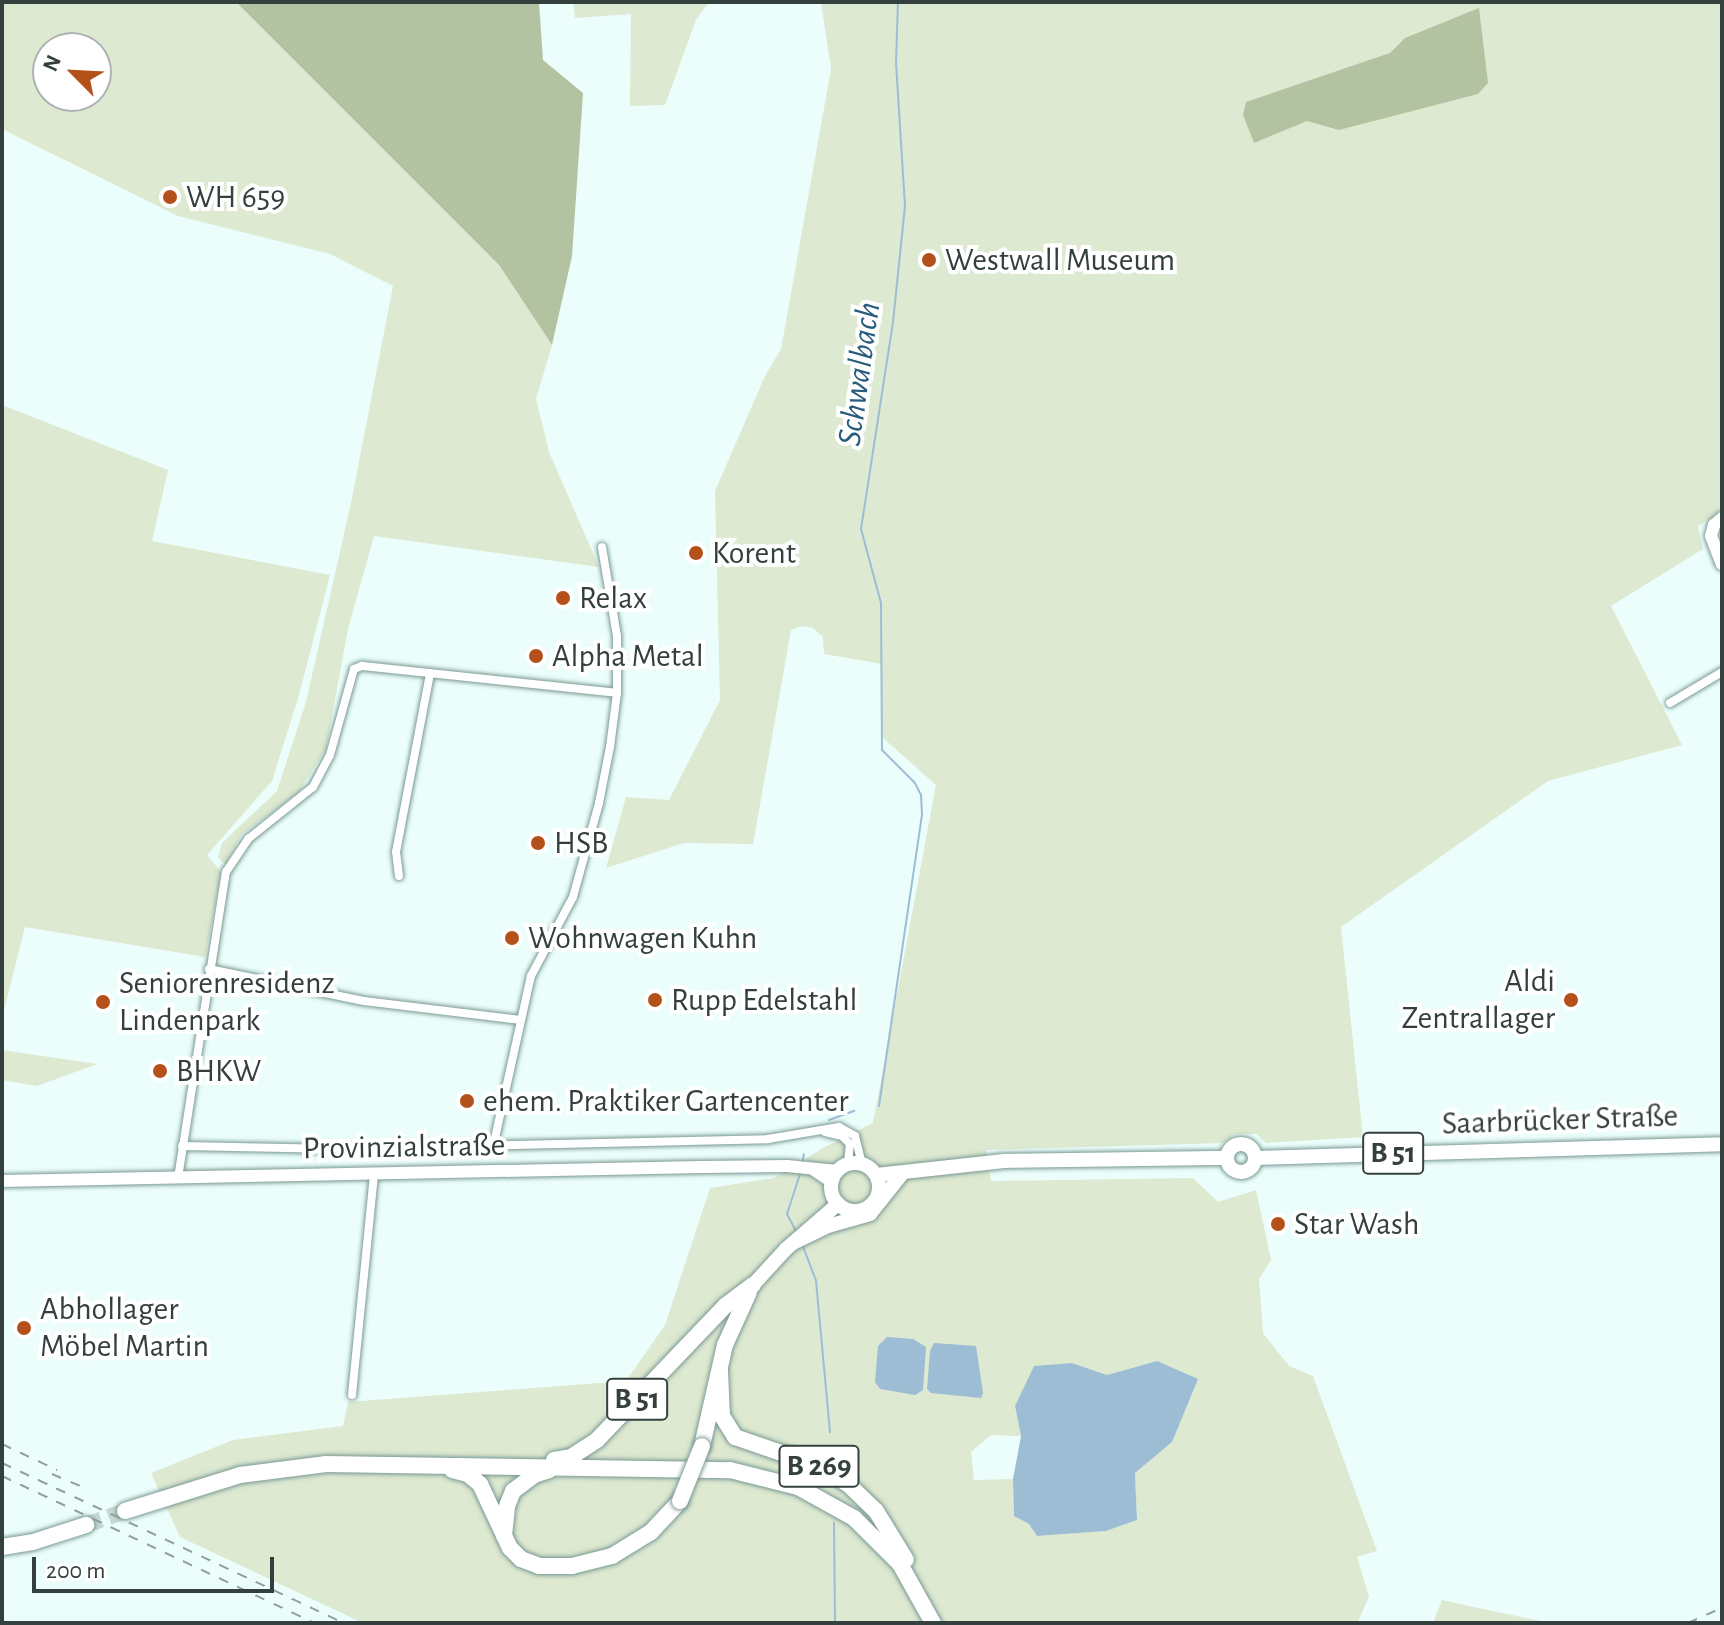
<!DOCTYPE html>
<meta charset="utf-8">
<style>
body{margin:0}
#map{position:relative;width:1724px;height:1625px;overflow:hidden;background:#ebfefb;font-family:"Alegreya Sans",sans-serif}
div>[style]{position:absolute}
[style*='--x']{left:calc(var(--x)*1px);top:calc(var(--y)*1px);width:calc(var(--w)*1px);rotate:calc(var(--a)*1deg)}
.green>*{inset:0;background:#dde9d0}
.forest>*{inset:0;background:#b3c3a2}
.water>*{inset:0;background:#9dbdd5}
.stream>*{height:2px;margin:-1px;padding:0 1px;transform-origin:1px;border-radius:1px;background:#9dbdd5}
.highway-tunnel>*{height:16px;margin-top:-8px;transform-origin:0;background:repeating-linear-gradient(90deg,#c6d8d5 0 16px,transparent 0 24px)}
.roads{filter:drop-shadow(0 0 2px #7a9994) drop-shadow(0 0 2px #7a9994)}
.street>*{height:8px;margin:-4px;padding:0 4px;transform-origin:4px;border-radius:4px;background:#fff}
.secondary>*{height:12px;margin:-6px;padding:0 6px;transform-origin:6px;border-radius:6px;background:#fff}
.primary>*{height:14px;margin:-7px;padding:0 7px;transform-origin:7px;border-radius:7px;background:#fff}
.primary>.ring{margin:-7px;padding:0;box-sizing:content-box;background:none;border:14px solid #fff;border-radius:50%}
.highway>*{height:16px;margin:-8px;padding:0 8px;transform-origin:8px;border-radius:8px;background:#fff}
.rail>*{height:2px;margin-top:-1px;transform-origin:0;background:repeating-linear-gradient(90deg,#90a09d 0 10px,transparent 0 20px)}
.bridges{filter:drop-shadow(0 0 2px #7a9994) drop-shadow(0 0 2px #7a9994)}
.highway-bridge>*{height:16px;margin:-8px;padding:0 8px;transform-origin:8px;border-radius:8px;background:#fff}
.dots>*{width:22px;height:22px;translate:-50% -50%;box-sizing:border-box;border:4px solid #fff;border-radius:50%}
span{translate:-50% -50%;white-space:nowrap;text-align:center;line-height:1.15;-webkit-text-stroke:8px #fff;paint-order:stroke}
.shield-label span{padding:2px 6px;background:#fff;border:2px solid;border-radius:6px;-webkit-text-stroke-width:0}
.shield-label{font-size:30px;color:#33403e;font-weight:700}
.poi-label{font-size:32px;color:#33403e}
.left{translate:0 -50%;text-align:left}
.right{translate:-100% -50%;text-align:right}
.street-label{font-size:32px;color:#33403e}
.water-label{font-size:34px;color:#285c7d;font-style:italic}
.frame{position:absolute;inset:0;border:4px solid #33403e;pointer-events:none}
.north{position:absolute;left:32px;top:32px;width:80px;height:80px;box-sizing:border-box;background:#fff;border:2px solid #adb3b2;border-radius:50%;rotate:294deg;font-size:22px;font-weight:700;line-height:32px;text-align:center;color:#33403e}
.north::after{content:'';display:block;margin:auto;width:28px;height:36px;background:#b45019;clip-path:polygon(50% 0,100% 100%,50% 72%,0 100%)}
.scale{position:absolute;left:32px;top:1557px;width:242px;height:36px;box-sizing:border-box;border:4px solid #33403e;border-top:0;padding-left:10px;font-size:24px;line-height:28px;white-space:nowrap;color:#33403e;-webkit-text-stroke:6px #fff;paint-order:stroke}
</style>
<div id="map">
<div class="green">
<i style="clip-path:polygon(evenodd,2px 2px,236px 2px,499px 265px,552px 345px,536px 399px,549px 452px,599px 567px,374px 536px,348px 629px,326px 749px,298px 793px,242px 834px,225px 865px,218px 857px,222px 843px,277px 791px,306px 702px,351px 503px,393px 286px,330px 254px,178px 216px,2px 129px,2px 2px,48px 48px,96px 48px,96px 96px,48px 96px,48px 48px)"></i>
<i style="clip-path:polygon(573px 2px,709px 2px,696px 20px,665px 105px,630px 106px,631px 14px,575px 18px)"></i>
<i style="clip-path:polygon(evenodd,821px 2px,1722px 2px,1722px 511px,1698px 526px,1703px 549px,1611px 606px,1682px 745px,1548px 781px,1341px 927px,1363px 1137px,1266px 1143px,1257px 1134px,1235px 1134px,1222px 1143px,986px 1150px,991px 1181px,1193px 1178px,1218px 1202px,1256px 1190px,1271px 1260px,1259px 1279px,1263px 1333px,1289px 1366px,1313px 1376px,1377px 1551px,1357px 1557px,1369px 1597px,1357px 1623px,363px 1623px,180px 1537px,151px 1473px,233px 1440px,343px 1426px,348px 1402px,626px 1381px,665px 1325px,710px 1188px,774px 1178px,823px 1148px,873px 1123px,936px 785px,882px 737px,882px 664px,824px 654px,823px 637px,813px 628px,802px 626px,791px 630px,753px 844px,684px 843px,606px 868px,626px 797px,669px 800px,720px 700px,715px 491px,765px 376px,781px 349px,831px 69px,821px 2px,1157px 1361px,1172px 1442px,1135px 1473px,1137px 1520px,1106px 1531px,1037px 1536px,1029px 1524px,1014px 1516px,1013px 1479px,974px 1480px,971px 1452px,991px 1435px,1021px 1436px,1015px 1406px,1072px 1363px,1107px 1375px,1157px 1361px)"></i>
<i style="clip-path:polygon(2px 405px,168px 470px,152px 541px,330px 575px,299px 695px,272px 781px,207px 855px,221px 872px,205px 957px,25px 927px,2px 1018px)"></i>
<i style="clip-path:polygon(2px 1050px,97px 1064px,37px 1086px,2px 1080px)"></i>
<i style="clip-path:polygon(1442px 1600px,1483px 1609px,1550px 1623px,1433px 1623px)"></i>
</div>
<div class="forest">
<i style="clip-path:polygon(236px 2px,539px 2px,543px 60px,583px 93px,572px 256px,552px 345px,499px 265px)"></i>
<i style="clip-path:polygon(1479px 8px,1488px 83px,1478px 94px,1339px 130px,1307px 121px,1254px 143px,1243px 115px,1246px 102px,1390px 53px,1405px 38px)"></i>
</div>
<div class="water">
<i style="clip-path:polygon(887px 1337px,913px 1339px,926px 1347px,923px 1390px,915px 1395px,880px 1389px,875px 1382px,878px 1346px)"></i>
<i style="clip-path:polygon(934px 1343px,976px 1346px,983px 1393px,981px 1398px,931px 1393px,927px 1389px,930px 1351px)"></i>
<i style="clip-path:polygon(1157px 1361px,1198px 1379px,1172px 1442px,1135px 1473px,1137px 1520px,1106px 1531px,1037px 1536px,1029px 1524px,1014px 1516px,1013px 1479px,1021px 1436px,1015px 1406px,1034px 1366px,1072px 1363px,1107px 1375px)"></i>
</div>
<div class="stream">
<i style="--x:879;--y:1106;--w:295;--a:-81.6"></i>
<i style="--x:922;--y:814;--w:19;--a:-93"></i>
<i style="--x:921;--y:795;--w:13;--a:-117"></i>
<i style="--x:915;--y:783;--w:47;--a:-135"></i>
<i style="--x:882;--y:750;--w:147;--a:-90.4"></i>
<i style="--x:881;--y:603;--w:77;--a:-105.1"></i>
<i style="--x:861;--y:529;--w:209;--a:-81.2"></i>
<i style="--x:893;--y:322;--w:117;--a:-84.1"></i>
<i style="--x:905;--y:206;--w:144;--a:-93.6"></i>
<i style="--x:896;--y:62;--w:60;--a:-88.1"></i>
<i style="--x:829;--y:1120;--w:27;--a:-20"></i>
<i style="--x:802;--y:1164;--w:10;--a:-79"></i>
<i style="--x:796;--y:1231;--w:19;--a:-118"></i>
<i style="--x:787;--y:1214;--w:42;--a:-72"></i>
<i style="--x:802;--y:1244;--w:40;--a:69"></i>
<i style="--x:816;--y:1281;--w:152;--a:84.7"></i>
<i style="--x:834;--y:1523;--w:100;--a:89.4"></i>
</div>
<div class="highway-tunnel">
<i style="--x:86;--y:1525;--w:41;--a:-19.7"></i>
</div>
<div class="roads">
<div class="street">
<i style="--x:1670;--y:703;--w:61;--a:-30.8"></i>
<i style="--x:399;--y:876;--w:24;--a:-97"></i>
<i style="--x:396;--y:852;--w:182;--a:-79.2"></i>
<i style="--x:209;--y:969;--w:158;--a:11.7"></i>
<i style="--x:364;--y:1001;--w:158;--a:6.9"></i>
<i style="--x:825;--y:1132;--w:17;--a:13"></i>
<i style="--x:842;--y:1136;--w:11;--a:45"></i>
<i style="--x:850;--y:1144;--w:20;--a:96"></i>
<i style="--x:182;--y:1146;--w:156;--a:1.1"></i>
<i style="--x:338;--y:1149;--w:430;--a:-1.3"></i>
<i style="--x:768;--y:1139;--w:72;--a:-9.6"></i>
<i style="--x:839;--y:1127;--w:18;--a:29"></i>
<i style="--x:855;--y:1136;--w:29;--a:76"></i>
<i style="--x:493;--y:1147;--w:175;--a:-77.5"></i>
<i style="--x:531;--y:976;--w:89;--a:-62"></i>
<i style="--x:573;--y:897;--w:98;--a:-74.5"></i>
<i style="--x:599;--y:803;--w:57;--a:-78.9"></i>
<i style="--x:610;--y:747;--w:54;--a:-82.6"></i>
<i style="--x:617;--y:693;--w:57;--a:-90"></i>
<i style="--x:617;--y:636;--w:90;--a:-99.6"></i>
<i style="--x:178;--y:1178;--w:310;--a:-81.1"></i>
<i style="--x:226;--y:872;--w:40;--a:-56"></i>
<i style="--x:248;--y:839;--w:83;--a:-38.7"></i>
<i style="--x:313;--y:787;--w:36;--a:-62"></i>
<i style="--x:330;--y:755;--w:89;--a:-74.4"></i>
<i style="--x:354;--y:669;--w:9;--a:-21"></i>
<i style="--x:362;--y:666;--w:256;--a:6"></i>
<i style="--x:352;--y:1395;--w:221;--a:-84.3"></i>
</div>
<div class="secondary">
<i style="--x:1722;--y:518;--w:11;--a:139"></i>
<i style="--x:1714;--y:525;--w:11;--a:105"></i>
<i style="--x:1711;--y:536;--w:30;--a:69"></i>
<i style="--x:814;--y:1170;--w:22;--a:34"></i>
<i style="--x:2;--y:1181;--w:700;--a:-1.15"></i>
<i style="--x:702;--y:1167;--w:85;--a:-0.7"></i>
<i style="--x:787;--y:1166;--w:51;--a:5.6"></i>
</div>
<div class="primary">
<i class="ring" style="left:1227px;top:1144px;width:14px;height:14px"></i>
<i style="--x:1255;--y:1158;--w:467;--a:-1.7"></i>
<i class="ring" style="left:831px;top:1163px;width:34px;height:34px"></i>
<i style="--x:876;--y:1175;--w:129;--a:-6.2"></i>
<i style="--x:1004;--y:1161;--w:223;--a:-0.8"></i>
<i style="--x:793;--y:1243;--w:39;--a:-26"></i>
<i style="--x:828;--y:1226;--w:44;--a:-15.9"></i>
<i style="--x:870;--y:1214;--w:50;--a:-51.5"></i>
<i style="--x:753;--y:1285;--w:49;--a:-47.5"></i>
<i style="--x:786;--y:1249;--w:69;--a:-40.9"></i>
</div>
<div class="highway">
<i style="--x:720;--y:1371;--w:45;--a:87.5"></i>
<i style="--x:722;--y:1416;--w:25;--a:58"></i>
<i style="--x:735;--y:1437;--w:86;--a:19.1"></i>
<i style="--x:816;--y:1465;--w:39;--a:31"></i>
<i style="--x:849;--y:1485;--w:37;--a:44"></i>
<i style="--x:876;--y:1511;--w:57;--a:58.5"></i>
<i style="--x:702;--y:1446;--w:104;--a:-77.2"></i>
<i style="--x:725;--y:1345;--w:58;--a:-65.6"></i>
<i style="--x:554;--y:1460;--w:17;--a:-10"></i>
<i style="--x:571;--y:1457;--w:31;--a:-33"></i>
<i style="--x:597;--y:1440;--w:185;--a:-46.3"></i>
<i style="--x:725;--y:1306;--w:35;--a:-37"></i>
<i style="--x:452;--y:1470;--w:16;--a:14"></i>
<i style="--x:468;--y:1474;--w:16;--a:40"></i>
<i style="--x:480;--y:1484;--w:71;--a:64.9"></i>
<i style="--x:510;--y:1548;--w:16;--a:45"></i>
<i style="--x:521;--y:1559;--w:19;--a:21"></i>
<i style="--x:539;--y:1566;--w:33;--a:0"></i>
<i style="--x:572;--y:1566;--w:41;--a:-14"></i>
<i style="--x:612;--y:1556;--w:46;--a:-31.6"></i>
<i style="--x:651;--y:1532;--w:42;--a:-46.9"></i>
<i style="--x:125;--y:1511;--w:121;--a:-17.4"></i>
<i style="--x:240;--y:1475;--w:87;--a:-7.3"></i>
<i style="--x:326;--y:1464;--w:404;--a:0.9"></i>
<i style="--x:730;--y:1470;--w:70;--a:14"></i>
<i style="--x:798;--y:1487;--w:64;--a:29"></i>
<i style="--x:854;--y:1518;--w:65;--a:45"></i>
<i style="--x:900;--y:1564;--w:68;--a:60.8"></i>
<i style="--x:504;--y:1536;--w:30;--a:-84"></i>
<i style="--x:507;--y:1506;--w:16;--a:-68"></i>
<i style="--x:513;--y:1491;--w:26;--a:-37"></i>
<i style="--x:534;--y:1475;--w:16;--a:-18"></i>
<i style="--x:2;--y:1547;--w:31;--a:-9"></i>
<i style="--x:33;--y:1542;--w:56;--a:-17.8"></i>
</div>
</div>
<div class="rail">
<i style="--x:2;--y:1444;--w:61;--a:25.3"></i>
<i style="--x:2;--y:1463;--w:377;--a:25.1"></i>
<i style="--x:52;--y:1474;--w:36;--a:23"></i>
<i style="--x:2;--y:1476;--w:345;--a:25.2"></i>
<i style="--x:1688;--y:1623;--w:37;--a:-24"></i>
</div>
<div class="bridges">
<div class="highway-bridge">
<i style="--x:680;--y:1501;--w:59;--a:-68.2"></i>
</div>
</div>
<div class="dots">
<i style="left:170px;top:197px;background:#b45019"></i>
<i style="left:929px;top:260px;background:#b45019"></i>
<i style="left:696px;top:553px;background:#b45019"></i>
<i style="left:563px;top:598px;background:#b45019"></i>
<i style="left:536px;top:656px;background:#b45019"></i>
<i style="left:538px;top:843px;background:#b45019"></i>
<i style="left:512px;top:938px;background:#b45019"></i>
<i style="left:655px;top:1000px;background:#b45019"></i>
<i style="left:1571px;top:1000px;background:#b45019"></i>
<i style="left:103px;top:1002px;background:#b45019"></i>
<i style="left:160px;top:1071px;background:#b45019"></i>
<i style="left:467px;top:1101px;background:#b45019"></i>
<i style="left:1278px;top:1224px;background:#b45019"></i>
<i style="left:24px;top:1328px;background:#b45019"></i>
</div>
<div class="shield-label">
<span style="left:1393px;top:1153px">B 51</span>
<span style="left:637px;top:1399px">B 51</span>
<span style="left:819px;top:1466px">B 269</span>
</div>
<div class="poi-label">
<span class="left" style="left:186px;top:197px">WH 659</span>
<span class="left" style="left:945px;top:260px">Westwall Museum</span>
<span class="left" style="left:712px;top:553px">Korent</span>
<span class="left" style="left:579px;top:598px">Relax</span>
<span class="left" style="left:552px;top:656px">Alpha Metal</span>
<span class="left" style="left:554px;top:843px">HSB</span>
<span class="left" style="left:528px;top:938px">Wohnwagen Kuhn</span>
<span class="right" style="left:1555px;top:1000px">Aldi<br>Zentrallager</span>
<span class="left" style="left:119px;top:1002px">Seniorenresidenz<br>Lindenpark</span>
<span class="left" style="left:671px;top:1000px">Rupp Edelstahl</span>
<span class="left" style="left:176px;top:1071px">BHKW</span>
<span class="left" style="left:483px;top:1101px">ehem. Praktiker Gartencenter</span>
<span class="left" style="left:1294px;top:1224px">Star Wash</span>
<span class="left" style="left:40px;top:1328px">Abhollager<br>Möbel Martin</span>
</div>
<div class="street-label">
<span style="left:1560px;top:1120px;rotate:-2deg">Saarbrücker Straße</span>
<span style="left:404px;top:1147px;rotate:-1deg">Provinzialstraße</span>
</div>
<div class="water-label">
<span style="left:860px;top:374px;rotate:-82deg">Schwalbach</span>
</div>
<div class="frame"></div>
<div class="north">N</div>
<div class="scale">200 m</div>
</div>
